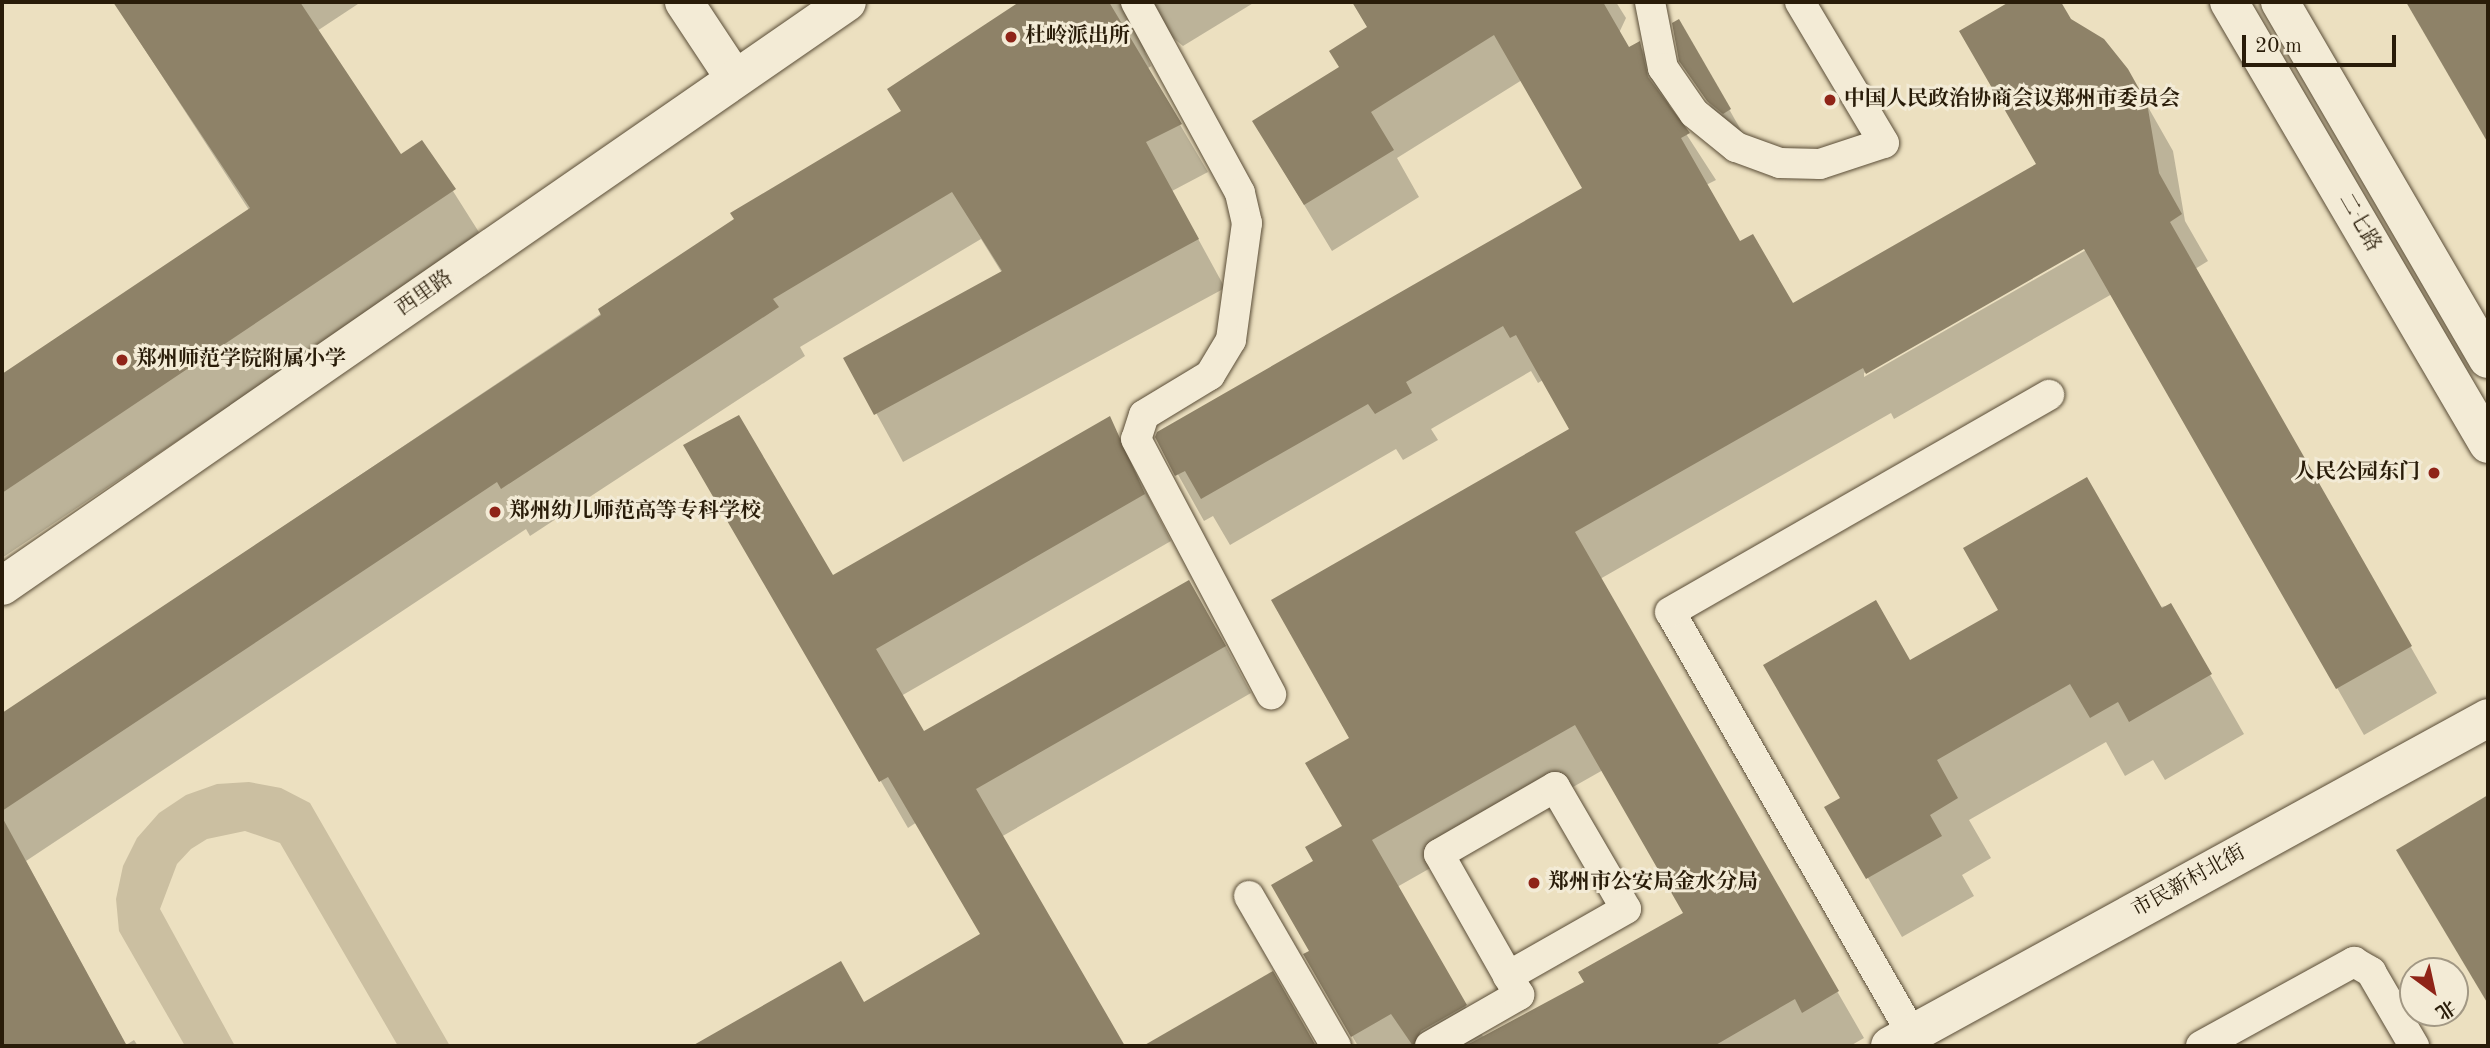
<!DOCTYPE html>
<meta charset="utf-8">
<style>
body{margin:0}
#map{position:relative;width:2490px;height:1048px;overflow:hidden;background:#ece0c0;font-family:"Old Standard TT","Noto Serif SC",serif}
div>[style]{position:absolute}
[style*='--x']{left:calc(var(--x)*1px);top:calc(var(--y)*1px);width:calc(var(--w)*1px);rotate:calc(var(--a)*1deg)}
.green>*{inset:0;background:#cbbfa1}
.shadow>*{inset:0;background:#0003}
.building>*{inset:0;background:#8e8268}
.roads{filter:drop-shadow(0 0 2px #5a4d37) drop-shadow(0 0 2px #5a4d37)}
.lane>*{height:30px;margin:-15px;padding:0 15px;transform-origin:15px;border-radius:15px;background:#f3ebd6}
.street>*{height:38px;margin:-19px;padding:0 19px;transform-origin:19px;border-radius:19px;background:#f3ebd6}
.secondary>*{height:38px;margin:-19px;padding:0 19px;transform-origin:19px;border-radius:19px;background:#f3ebd6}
.dots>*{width:19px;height:19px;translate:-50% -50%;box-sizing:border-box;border:4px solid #f3ebd6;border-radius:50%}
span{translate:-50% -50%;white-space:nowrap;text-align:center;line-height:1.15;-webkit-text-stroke:6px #f3ebd6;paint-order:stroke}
.poi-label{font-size:21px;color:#291c09;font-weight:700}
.left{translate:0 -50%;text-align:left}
.right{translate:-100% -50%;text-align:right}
.street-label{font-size:21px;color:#291c09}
.frame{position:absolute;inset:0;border:4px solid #291c09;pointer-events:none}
.north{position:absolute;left:2399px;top:957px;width:70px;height:70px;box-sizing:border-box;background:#f3ebd6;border:2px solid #a29884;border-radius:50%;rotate:147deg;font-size:19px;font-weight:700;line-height:28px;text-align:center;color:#291c09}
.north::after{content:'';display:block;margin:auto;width:24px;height:32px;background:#8f2418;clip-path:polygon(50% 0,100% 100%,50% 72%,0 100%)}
.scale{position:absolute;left:2242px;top:35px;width:154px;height:32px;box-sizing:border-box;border:4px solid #291c09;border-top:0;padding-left:9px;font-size:21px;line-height:24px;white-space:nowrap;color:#291c09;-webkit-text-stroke:5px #f3ebd6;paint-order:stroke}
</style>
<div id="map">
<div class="green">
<i style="clip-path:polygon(249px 782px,281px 788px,310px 803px,450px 1046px,398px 1046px,280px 843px,245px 831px,207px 839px,191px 849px,177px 864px,160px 909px,235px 1046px,185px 1046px,119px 931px,116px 899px,123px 866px,137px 838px,159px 813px,186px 795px,217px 784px)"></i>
</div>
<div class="shadow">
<i style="clip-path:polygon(114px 2px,361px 2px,317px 31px,401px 156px,422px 142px,482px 237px,2px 558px,2px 376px,249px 210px)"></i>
<i style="clip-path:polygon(1022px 2px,1255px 2px,1183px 46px,1166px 32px,1148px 42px,1145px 52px,1151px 66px,1147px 69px,1208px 172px,1172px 191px,1225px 288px,903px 462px,846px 358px,1002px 273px,981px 239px,800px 347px,805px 356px,530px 536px,526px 529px,26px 861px,126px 1045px,134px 1040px,138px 1046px,2px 1046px,2px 715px,902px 112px,889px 89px)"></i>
<i style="clip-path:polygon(evenodd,1354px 2px,1411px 2px,1418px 12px,1435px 2px,1616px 2px,1626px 18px,1619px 33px,1629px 50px,1639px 44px,1666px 89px,1670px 109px,1716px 180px,1706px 185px,1740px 244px,1793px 305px,2038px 165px,1961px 32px,2013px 2px,2059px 2px,2070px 21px,2127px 70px,2173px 151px,2185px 221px,2208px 261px,2195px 269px,2437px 693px,2364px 735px,2112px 294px,1894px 419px,1891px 413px,1600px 579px,1864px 1038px,1850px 1046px,1358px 1046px,1305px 955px,1311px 951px,1315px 862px,1344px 827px,1351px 738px,1572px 430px,1543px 380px,1538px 383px,1531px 371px,1431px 429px,1438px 440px,1403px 460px,1396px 449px,1230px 545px,1213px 516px,1204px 521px,1157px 437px,1584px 189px,1522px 80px,1397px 158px,1419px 197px,1332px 251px,1254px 122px,1341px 68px,1369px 28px,1354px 2px,2091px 243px,2093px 246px,1864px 377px,1864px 373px,2091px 243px,1354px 2px,1603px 770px,1685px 913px,1586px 983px,1485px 1040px,1397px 887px,1603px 770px)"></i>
<i style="clip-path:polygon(2408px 2px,2488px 2px,2488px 139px)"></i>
<i style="clip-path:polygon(1679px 21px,1746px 139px,1726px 130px,1681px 60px)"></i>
<i style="clip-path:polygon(1109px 419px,1171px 541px,901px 696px,923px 733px,1216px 628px,1251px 693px,1001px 837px,1123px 1046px,696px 1046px,840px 963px,864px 1004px,982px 935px,917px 822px,908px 828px,686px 446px,832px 577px)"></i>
<i style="clip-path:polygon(2170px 605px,2244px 734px,2165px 780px,2153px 760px,2125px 776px,2106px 742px,1969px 820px,1991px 858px,1962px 875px,1974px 896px,1902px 937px,1827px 807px,1842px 799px,1910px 662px)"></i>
<i style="clip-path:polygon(2488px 797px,2488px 1002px,2398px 851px)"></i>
<i style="clip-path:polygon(1272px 974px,1314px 1046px,1147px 1046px)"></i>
</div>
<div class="building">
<i style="clip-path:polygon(113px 2px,300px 2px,401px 154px,422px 140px,456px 189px,2px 493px,2px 374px,250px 208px)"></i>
<i style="clip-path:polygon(1019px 2px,1109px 2px,1182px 124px,1146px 142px,1199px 239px,874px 415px,843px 358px,1002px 271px,952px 192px,773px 299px,779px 307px,501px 489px,497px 482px,2px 811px,2px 713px,601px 315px,598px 309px,734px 219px,730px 213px,901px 111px,887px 89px)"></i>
<i style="clip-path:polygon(1352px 2px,1603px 2px,1629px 47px,1640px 41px,1648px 77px,1690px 133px,1681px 138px,1740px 241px,1753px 234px,1793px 303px,2036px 164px,1959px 31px,2009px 2px,2061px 2px,2071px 19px,2104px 39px,2128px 69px,2147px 103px,2159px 173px,2182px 214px,2170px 222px,2412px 646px,2336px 689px,2084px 249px,1866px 374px,1863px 368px,1575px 532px,1839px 991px,1802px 1013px,1795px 999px,1714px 1046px,1465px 1046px,1584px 982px,1578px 972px,1683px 913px,1575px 725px,1372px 840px,1467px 1005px,1421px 1031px,1413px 1046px,1391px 1014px,1351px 1037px,1303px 954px,1309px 951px,1271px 885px,1313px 861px,1305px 847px,1342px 826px,1305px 763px,1349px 738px,1271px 600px,1569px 429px,1516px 335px,1510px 338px,1503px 326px,1406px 382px,1412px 393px,1375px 414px,1368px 404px,1201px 499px,1185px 471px,1175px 476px,1155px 437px,1157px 432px,1582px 188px,1494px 35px,1371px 112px,1394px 150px,1304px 205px,1252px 121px,1339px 67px,1329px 51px,1367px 27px)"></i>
<i style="clip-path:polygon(2406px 2px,2488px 2px,2488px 143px)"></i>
<i style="clip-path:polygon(1679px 19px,1731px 109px,1723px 114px,1707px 101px,1679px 61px,1672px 23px)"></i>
<i style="clip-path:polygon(739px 415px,833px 575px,1110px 416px,1145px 494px,876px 649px,924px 731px,1189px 580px,1226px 646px,976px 789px,1125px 1046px,692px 1046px,841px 961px,864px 1002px,980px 934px,888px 777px,879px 782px,683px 445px)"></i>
<i style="clip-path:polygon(2087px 477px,2162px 608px,2171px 603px,2212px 674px,2129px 722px,2118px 702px,2090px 718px,2070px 684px,1937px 760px,1958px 798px,1930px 815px,1942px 836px,1866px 879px,1824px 807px,1840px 798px,1763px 665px,1876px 600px,1910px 660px,1998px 610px,1963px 548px)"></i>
<i style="clip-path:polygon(2488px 795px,2488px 1004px,2396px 850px)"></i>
<i style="clip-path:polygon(2px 817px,127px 1046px,2px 1046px)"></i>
<i style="clip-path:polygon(1273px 971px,1316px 1046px,1143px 1046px)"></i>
</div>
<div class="roads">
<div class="lane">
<i style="--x:1136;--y:2;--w:217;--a:61.4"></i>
<i style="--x:1240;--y:193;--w:31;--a:77"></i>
<i style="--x:1247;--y:223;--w:118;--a:97.8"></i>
<i style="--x:1231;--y:340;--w:41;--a:121"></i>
<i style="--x:1210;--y:375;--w:77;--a:148.8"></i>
<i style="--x:1144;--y:415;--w:25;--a:108"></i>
<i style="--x:1136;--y:439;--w:289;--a:62.1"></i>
<i style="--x:1650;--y:2;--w:67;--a:78.9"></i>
<i style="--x:1663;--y:68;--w:55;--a:55.4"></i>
<i style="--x:1694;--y:113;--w:54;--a:39"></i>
<i style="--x:1736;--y:147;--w:47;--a:20"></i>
<i style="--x:1780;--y:163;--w:40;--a:1.4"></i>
<i style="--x:1820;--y:164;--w:67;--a:-18.2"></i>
<i style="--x:1884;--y:143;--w:164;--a:-120.8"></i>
<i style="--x:1249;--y:896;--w:173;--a:59.9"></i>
<i style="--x:1912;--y:1034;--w:486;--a:-119.8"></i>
<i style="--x:1670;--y:612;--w:437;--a:-29.8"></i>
<i style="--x:1430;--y:1046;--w:103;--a:-29.8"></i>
<i style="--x:1519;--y:995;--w:162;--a:-119.6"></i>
<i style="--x:1439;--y:854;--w:134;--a:-30"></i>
<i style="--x:1555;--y:787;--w:141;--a:59.8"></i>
<i style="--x:1626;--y:909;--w:136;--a:150.4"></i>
<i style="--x:2201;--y:1046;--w:175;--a:-28.8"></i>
<i style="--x:2354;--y:962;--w:20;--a:30"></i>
<i style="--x:2371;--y:972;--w:86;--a:59.8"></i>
</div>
<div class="street">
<i style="--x:684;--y:2;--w:92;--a:56.5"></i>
<i style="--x:2;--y:586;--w:1027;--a:-34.65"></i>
<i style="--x:1890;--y:1046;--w:682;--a:-28.74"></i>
</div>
<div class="secondary">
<i style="--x:2229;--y:2;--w:512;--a:59.63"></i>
<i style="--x:2280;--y:2;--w:413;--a:59.8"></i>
</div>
</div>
<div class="dots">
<i style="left:1011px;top:37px;background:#8f2418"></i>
<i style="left:1830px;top:100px;background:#8f2418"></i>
<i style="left:122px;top:360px;background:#8f2418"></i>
<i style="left:2434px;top:473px;background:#8f2418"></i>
<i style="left:495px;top:512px;background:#8f2418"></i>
<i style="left:1534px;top:883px;background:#8f2418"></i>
</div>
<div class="poi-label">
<span class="left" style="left:1025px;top:37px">杜岭派出所</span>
<span class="left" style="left:1844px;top:100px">中国人民政治协商会议郑州市委员会</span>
<span class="left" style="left:136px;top:360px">郑州师范学院附属小学</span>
<span class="right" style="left:2420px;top:473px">人民公园东门</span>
<span class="left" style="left:509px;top:512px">郑州幼儿师范高等专科学校</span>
<span class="left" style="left:1548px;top:883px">郑州市公安局金水分局</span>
</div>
<div class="street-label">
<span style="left:2359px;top:223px;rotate:60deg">二七路</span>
<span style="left:425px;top:294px;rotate:-35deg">西里路</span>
<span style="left:2189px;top:882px;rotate:-29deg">市民新村北街</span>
</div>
<div class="frame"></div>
<div class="north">北</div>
<div class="scale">20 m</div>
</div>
